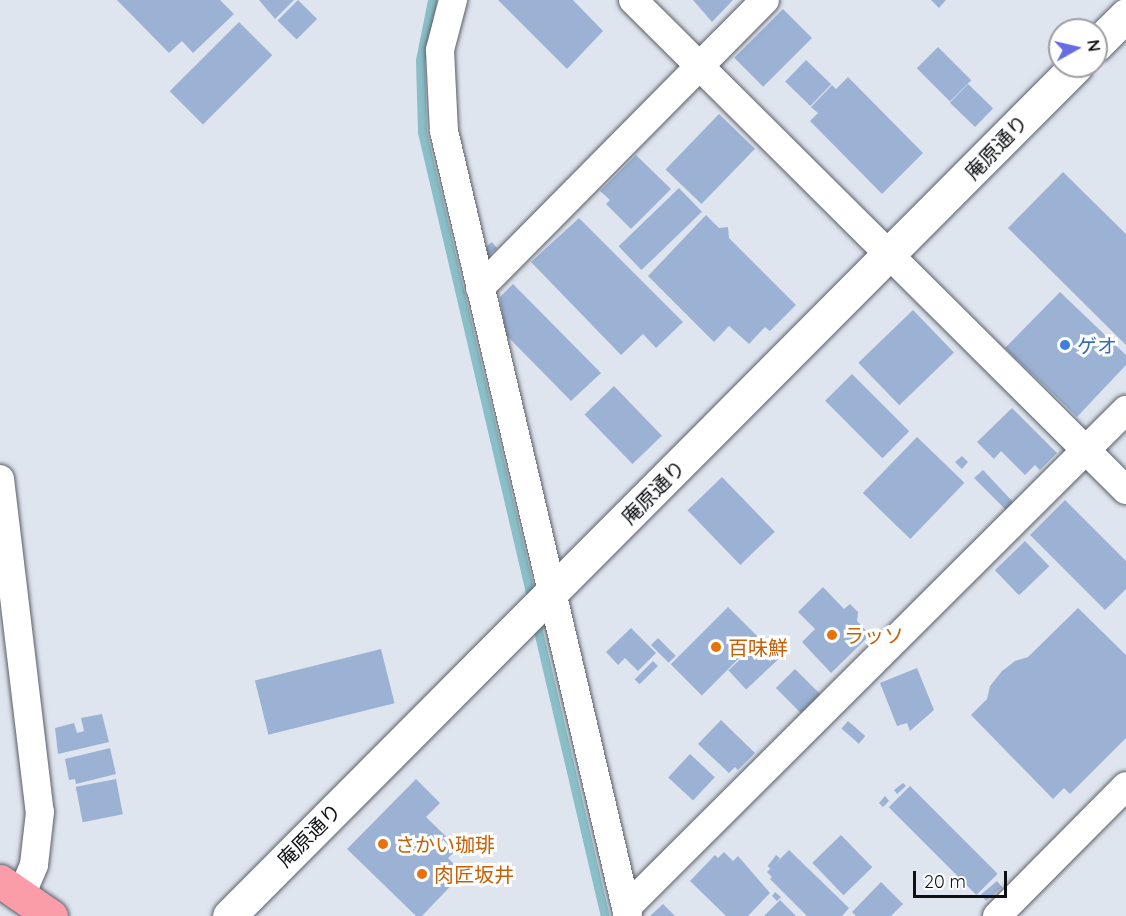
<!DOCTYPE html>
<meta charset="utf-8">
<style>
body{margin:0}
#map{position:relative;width:1126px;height:916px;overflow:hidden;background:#dfe5ef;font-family:Quicksand,"Noto Sans JP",sans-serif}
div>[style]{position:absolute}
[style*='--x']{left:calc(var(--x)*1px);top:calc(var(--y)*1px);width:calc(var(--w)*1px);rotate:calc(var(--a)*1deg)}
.stream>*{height:9px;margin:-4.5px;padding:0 4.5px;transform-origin:4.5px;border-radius:4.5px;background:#8abfc7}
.building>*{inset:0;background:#9cb2d5;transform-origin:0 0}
.roads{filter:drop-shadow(0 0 2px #595e67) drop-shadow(0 0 2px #595e67)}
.street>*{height:28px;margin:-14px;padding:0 14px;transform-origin:14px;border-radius:14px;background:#fff}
.secondary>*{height:33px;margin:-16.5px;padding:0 16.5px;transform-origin:16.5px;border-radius:16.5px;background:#fff}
.highway>*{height:33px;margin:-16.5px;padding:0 16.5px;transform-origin:16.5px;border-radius:16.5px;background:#fa9da8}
.dots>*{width:16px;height:16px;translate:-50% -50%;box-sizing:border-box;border:3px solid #fff;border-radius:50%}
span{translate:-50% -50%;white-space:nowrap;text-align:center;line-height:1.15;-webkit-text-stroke:6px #fff;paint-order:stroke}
.street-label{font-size:20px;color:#0e1013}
.shop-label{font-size:20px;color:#366cbe}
.left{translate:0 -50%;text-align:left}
.food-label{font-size:20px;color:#c56008}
.north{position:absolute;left:1048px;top:18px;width:60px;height:60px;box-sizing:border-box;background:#fff;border:2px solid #9f9fa1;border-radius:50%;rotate:82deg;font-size:16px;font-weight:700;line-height:24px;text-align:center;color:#0e1013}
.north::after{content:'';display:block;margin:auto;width:21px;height:27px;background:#656de5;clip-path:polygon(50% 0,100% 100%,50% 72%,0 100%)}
.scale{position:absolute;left:913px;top:871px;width:94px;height:27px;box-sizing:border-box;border:3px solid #0e1013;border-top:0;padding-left:8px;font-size:18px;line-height:21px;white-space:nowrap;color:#0e1013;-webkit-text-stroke:4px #fff;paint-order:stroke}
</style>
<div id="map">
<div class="stream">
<i style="--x:432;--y:0;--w:61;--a:101.3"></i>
<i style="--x:420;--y:60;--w:72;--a:88.4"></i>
<i style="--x:422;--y:132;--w:483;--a:76.8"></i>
<i style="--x:535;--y:618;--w:306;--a:76.8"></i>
</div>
<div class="building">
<i style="clip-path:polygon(117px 0,220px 0,234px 14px,193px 53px,182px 41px,169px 53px)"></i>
<i style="clip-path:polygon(259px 0,294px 0,275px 19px)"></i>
<i style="left:298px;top:0;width:27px;height:29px;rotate:45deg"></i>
<i style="clip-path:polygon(498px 0,573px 0,603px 31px,567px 69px)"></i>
<i style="clip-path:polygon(693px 0,733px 0,712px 22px)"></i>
<i style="clip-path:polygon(931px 0,946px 0,939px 8px)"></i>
<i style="left:783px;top:9px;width:41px;height:69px;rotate:45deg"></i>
<i style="left:239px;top:22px;width:47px;height:98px;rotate:45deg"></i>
<i style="left:938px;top:47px;width:47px;height:30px;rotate:45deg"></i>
<i style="left:806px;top:60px;width:35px;height:30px;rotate:44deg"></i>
<i style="clip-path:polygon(848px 77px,923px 153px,882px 194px,810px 121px,818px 113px,811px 107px,832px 85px,836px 89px)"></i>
<i style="left:968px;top:84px;width:35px;height:26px;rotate:44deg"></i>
<i style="left:719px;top:114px;width:50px;height:77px;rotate:44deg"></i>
<i style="clip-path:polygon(636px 155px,671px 189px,631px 229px,606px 204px,610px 200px,600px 191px)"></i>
<i style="clip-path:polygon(1063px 172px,1126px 234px,1126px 345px,1008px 228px)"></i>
<i style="left:679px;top:188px;width:33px;height:84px;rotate:46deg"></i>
<i style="clip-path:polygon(706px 215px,719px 228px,728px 227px,729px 238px,796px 305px,770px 331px,765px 327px,749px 344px,729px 326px,714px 342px,648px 276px)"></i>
<i style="clip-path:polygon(579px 218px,683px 322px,656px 348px,643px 334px,621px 355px,531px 262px)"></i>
<i style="left:492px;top:242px;width:8px;height:14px;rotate:50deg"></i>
<i style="clip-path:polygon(513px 284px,601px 373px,571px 401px,506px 335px,500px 297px)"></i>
<i style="clip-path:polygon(1060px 292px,1126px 355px,1126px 365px,1077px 417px,1005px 348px)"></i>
<i style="left:913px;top:310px;width:59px;height:76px;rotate:46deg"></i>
<i style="left:852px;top:374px;width:81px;height:38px;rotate:45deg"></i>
<i style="left:614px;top:386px;width:69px;height:41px;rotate:46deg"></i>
<i style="clip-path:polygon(1012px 408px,1057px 453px,1040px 470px,1035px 465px,1025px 475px,1001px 451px,994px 459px,977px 442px)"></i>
<i style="left:917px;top:437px;width:66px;height:78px;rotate:44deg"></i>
<i style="clip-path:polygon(962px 456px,968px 462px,962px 469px,955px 462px)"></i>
<i style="clip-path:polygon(983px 470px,1013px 502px,1006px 510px,974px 478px)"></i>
<i style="left:722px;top:477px;width:76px;height:48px;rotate:46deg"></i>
<i style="clip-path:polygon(1065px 500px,1126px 561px,1126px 589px,1105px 610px,1030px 535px)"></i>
<i style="left:1025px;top:541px;width:35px;height:42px;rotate:46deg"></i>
<i style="clip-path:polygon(823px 587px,844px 609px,850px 604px,858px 612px,857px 621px,870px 635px,831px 673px,802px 642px,815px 629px,798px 612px)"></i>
<i style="left:728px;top:607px;width:44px;height:81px;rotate:45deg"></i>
<i style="clip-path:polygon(1078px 608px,1126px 655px,1126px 738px,1070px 794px,1064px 788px,1053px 799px,971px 715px,987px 699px,990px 686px,1002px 671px,1015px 661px,1028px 657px)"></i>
<i style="clip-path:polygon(631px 628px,656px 653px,638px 671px,625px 658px,618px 665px,606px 652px)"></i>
<i style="left:658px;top:638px;width:25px;height:10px;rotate:45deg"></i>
<i style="left:762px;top:639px;width:26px;height:46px;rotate:47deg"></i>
<i style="left:381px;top:649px;width:56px;height:130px;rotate:76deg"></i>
<i style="left:653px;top:661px;width:7px;height:26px;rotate:45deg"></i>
<i style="clip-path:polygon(917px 668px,934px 710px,910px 731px,907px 723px,897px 726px,880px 683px)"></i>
<i style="left:795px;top:669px;width:38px;height:27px;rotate:45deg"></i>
<i style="clip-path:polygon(102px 714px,109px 742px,58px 754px,55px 728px,74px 723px,77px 733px,84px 731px,81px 718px)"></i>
<i style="clip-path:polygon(721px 720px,755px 753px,738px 770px,735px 767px,729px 773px,698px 744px)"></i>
<i style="left:848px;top:721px;width:23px;height:10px;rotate:41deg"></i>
<i style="clip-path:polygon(110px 748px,116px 774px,76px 784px,75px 779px,69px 780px,65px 759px)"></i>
<i style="left:690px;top:754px;width:34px;height:32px;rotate:43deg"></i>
<i style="left:116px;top:779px;width:36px;height:41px;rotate:79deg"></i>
<i style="clip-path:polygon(416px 779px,440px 803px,426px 817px,458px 848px,448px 858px,463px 873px,422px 916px,416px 916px,347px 849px)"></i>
<i style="clip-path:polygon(903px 783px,906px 786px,897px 794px,894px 790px)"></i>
<i style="left:910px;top:786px;width:124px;height:30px;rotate:45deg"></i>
<i style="clip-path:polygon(885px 796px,889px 801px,883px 807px,879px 803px)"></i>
<i style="left:841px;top:835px;width:45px;height:40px;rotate:46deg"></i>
<i style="clip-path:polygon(789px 850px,849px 908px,842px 916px,807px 916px,770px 879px,772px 877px,767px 872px)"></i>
<i style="clip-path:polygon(724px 852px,733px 861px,738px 856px,770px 893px,748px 916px,726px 916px,690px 881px,715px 855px,718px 858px)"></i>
<i style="left:776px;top:855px;width:5px;height:14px;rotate:37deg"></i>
<i style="left:997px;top:881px;width:8px;height:21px;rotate:50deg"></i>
<i style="clip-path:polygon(881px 882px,903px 904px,891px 916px,856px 916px,852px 912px)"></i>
<i style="clip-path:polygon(775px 892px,781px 897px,777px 901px,772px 896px)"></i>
<i style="clip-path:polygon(780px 900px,796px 916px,764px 916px)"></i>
<i style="clip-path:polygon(663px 904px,675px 916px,650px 916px)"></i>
</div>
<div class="roads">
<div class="street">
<i style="--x:453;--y:0;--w:52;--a:104.6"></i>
<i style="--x:440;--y:50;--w:81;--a:87.2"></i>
<i style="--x:444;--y:131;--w:806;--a:76.81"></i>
<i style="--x:633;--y:0;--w:695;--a:44.83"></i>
<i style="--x:480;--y:288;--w:405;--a:-45.3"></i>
<i style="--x:0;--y:479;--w:335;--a:83.2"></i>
<i style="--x:40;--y:812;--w:53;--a:96.5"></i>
<i style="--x:34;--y:865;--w:34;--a:113"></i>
<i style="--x:626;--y:908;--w:706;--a:-44.89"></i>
<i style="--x:997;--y:916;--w:183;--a:-45.2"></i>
</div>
<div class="secondary">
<i style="--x:1096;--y:45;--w:42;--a:-45"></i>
<i style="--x:229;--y:916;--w:1200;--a:-45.1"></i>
</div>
<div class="highway">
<i style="--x:0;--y:881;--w:62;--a:34.5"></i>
</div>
</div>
<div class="dots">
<i style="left:1065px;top:345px;background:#3f7fe0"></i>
<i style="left:832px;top:635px;background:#e8710a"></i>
<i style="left:716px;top:647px;background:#e8710a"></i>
<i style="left:383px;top:844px;background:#e8710a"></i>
<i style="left:422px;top:874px;background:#e8710a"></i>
</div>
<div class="street-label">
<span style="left:996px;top:147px;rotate:-46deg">庵原通り</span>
<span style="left:653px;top:492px;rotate:-45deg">庵原通り</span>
<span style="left:309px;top:835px;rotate:-45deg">庵原通り</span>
</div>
<div class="shop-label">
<span class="left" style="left:1077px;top:345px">ゲオ</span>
</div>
<div class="food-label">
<span class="left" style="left:844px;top:635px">ラッソ</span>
<span class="left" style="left:728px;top:647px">百味鮮</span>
<span class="left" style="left:395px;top:844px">さかい珈琲</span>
<span class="left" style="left:434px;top:874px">肉匠坂井</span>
</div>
<div class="north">N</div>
<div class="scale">20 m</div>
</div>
